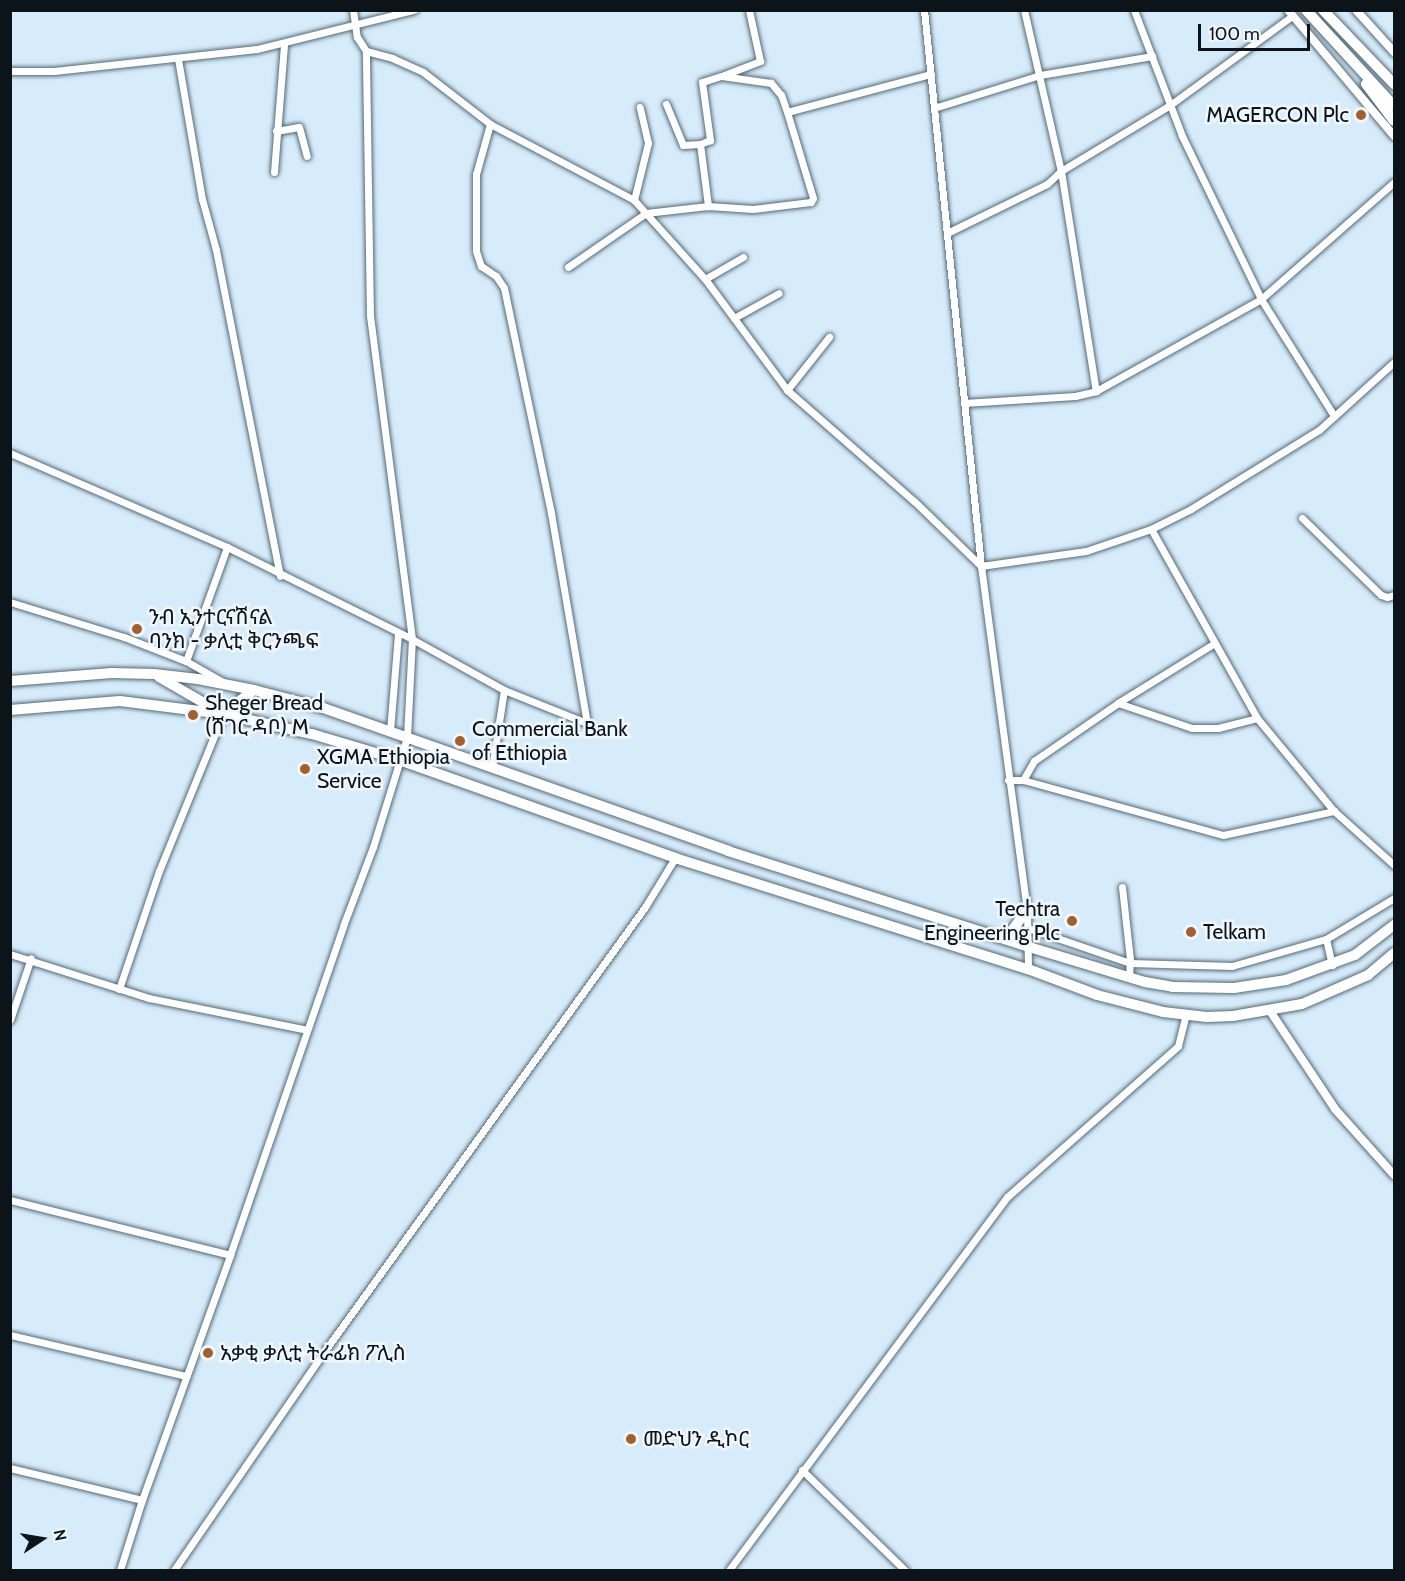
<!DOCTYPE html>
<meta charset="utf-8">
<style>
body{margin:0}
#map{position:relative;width:1405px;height:1581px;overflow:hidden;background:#d7ecfb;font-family:Cabin,"Noto Sans Ethiopic",sans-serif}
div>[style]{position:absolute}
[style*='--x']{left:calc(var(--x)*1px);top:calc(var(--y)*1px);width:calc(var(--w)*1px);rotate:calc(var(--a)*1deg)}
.roads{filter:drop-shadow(0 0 2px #566976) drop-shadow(0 0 2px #566976)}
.minor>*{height:7px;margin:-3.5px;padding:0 3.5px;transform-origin:3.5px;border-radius:3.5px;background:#fff}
.tertiary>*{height:8px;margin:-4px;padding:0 4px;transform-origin:4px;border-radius:4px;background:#fff}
.primary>*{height:10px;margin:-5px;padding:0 5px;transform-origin:5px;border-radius:5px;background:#fff}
.trunk>*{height:10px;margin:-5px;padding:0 5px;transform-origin:5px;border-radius:5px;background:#fff}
.dots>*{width:16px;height:16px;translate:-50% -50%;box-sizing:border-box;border:3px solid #eff7fd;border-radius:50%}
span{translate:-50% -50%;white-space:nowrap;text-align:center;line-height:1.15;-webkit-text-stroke:5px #eff7fd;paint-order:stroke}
.poi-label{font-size:21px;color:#0c1419}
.right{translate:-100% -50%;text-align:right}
.left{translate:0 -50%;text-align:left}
.frame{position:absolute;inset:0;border:12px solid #0c1419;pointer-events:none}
.north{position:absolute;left:12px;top:1509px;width:60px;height:60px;-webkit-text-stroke:4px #eff7fd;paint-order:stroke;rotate:78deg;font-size:16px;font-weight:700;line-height:24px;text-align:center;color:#0c1419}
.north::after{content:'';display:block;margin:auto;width:21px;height:27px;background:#0c1419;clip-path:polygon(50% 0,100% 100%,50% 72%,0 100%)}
.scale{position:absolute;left:1198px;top:24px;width:112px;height:27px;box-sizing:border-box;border:3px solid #0c1419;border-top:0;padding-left:8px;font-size:18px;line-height:21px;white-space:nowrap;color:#0c1419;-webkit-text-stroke:4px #eff7fd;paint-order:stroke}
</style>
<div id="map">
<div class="roads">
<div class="minor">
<i style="--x:353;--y:10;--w:27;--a:82"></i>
<i style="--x:357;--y:37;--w:17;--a:57"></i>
<i style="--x:366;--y:51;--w:27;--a:15"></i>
<i style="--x:392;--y:58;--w:34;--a:24"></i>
<i style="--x:423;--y:72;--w:85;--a:37.8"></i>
<i style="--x:490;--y:124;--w:163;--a:27.8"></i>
<i style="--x:634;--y:200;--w:106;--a:48.1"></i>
<i style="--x:705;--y:279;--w:138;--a:53.5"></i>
<i style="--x:787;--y:390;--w:169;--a:41.2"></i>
<i style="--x:914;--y:501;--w:93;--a:44.1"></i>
<i style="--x:981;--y:566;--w:106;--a:-8.1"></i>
<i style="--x:1086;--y:551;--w:69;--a:-18.7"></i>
<i style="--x:1151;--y:529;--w:45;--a:-26.6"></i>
<i style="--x:1191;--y:509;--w:150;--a:-31.7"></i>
<i style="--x:1319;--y:430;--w:101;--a:-42.2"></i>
<i style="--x:924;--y:10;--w:559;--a:84.15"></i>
<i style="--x:981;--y:566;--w:347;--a:82.4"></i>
<i style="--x:1027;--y:910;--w:59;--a:89"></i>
<i style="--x:1024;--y:10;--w:165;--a:77.1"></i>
<i style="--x:1061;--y:171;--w:223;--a:81"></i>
<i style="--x:1096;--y:391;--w:189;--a:-29.1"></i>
<i style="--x:1261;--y:299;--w:177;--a:-41.3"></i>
<i style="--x:1134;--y:10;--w:135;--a:69.1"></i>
<i style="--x:1182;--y:136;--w:181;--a:64.1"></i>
<i style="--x:1261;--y:299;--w:138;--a:58"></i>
<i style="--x:178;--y:59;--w:142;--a:80.3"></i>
<i style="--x:202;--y:199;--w:53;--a:74.6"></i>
<i style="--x:216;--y:250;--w:332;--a:78.9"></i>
<i style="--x:10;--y:71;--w:44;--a:0"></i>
<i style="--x:54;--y:71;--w:204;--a:-6.2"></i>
<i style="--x:257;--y:49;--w:162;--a:-14"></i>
<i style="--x:724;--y:75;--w:39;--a:-21"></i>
<i style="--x:760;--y:61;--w:52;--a:-102.2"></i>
<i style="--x:666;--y:104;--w:44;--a:67.5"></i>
<i style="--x:683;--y:145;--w:17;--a:-3"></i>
<i style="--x:934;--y:108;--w:111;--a:-17.3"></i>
<i style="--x:1040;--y:75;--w:114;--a:-9.6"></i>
<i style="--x:787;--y:112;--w:149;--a:-14.8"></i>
<i style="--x:490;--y:124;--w:52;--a:105.6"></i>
<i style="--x:476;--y:174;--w:77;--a:90"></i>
<i style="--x:476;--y:251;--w:16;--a:72"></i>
<i style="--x:481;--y:266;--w:18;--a:34"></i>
<i style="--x:496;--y:276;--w:14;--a:56"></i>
<i style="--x:504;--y:288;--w:230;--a:78.2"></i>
<i style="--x:551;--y:513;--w:213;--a:80.3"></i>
<i style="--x:276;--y:131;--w:23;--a:-10"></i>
<i style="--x:299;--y:127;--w:30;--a:75"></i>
<i style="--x:274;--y:172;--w:128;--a:-85.5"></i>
<i style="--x:634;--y:200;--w:59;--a:-76.2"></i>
<i style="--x:648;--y:143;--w:37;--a:-103"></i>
<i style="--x:947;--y:233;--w:111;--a:-26.1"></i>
<i style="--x:1047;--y:184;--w:19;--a:-43"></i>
<i style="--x:1061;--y:171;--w:127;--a:-31.2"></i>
<i style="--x:1170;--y:105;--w:151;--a:-36.1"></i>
<i style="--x:568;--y:267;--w:95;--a:-34.7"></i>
<i style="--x:646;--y:213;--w:62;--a:-6.4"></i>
<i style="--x:708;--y:206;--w:45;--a:3.8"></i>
<i style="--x:753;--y:209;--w:58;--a:-6.9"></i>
<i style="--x:811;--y:202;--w:4;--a:-63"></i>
<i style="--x:813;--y:198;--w:90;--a:-106.8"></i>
<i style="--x:787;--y:112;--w:18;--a:-109"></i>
<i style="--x:781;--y:95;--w:16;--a:-130"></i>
<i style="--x:771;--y:83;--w:50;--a:-172"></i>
<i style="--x:721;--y:76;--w:20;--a:162"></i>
<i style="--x:702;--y:82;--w:59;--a:82.1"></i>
<i style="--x:710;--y:140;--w:11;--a:158"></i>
<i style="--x:700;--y:144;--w:63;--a:82.6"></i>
<i style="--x:705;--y:279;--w:44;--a:-30.1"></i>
<i style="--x:734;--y:318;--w:51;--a:-29.1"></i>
<i style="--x:787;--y:390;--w:68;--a:-51.6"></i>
<i style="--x:964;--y:403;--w:111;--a:-3.6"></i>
<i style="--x:1075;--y:396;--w:22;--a:-13"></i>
<i style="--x:10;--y:453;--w:236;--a:23.4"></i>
<i style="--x:227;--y:547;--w:207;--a:26.4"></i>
<i style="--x:412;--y:639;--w:105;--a:29"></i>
<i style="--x:504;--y:690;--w:89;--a:21.7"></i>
<i style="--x:1302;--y:518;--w:110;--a:44.3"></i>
<i style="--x:1381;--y:595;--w:6;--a:18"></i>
<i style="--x:1387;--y:597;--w:7;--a:-16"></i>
<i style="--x:1151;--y:529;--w:217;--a:60.7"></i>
<i style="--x:1257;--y:718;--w:121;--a:50.4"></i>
<i style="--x:1334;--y:811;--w:81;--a:42"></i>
<i style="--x:10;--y:602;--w:119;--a:17.1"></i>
<i style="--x:124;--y:637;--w:66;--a:21.2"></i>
<i style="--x:186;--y:661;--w:40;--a:29.7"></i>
<i style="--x:186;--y:661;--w:121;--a:-70.2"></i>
<i style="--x:1118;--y:703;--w:78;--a:18.7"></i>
<i style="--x:1192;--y:728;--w:26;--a:0"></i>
<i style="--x:1218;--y:728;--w:40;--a:-14.4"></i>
<i style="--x:390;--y:731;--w:98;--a:-85.3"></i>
<i style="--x:492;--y:768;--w:79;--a:-81.3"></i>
<i style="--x:1008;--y:780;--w:15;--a:0"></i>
<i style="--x:1023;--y:780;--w:207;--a:15.4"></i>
<i style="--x:1223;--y:835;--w:114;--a:-12.2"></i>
<i style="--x:1023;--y:780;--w:22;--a:-60"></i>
<i style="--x:1034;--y:761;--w:102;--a:-34.6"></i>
<i style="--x:1118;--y:703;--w:112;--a:-31.8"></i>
<i style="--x:1122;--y:887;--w:72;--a:83.7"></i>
<i style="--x:1130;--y:959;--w:18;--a:93"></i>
<i style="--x:1028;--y:928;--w:108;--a:18.9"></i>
<i style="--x:1130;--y:963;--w:102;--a:1.7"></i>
<i style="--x:1232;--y:966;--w:98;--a:-16"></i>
<i style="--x:1326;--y:939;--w:79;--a:-31.1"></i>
<i style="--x:1326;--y:939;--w:27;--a:77"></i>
<i style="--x:10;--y:954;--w:146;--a:17.6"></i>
<i style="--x:149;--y:998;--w:161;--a:11.4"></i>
<i style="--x:119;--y:989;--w:125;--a:-71.3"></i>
<i style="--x:159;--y:871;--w:170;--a:-67.8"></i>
<i style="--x:10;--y:1020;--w:65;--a:-71.3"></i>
<i style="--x:10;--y:1200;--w:227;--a:14"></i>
<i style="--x:10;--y:1335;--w:181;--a:13.1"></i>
<i style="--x:10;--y:1468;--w:136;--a:13.6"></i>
<i style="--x:802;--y:1470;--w:144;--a:44.2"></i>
<i style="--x:120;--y:1570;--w:73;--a:-72.6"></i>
<i style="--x:142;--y:1500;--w:260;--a:-70.2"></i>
<i style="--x:230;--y:1255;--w:348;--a:-71"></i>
<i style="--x:343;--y:926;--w:85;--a:-69.2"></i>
<i style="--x:373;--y:847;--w:115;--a:-72.8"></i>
<i style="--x:407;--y:737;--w:98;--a:-87.1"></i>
<i style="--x:412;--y:639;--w:326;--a:-97.4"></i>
<i style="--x:370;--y:316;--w:265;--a:-90.9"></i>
<i style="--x:174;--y:1570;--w:260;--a:-55.5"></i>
<i style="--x:321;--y:1356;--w:554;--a:-54.19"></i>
<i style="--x:645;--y:907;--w:57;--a:-58.5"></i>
<i style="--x:729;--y:1570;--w:465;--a:-53.3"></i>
<i style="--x:1007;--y:1197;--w:228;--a:-41.4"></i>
<i style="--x:1178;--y:1046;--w:32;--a:-76"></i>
</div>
<div class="tertiary">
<i style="--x:1288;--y:10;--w:165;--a:49.9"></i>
<i style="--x:1356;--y:10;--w:57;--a:47.9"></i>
<i style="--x:1270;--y:1011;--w:118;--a:56.4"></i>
<i style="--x:1335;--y:1109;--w:89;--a:48.2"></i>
</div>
<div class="primary">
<i style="--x:159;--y:677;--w:68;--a:30"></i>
<i style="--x:10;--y:681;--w:102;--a:-4.5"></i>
<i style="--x:112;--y:673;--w:42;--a:1.4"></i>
<i style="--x:154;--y:674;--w:44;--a:6.5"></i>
<i style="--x:198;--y:679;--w:57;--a:11.1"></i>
<i style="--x:254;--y:690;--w:71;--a:14.6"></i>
<i style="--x:323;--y:708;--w:430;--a:19.4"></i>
<i style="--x:728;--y:851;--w:316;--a:17.7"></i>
<i style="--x:1029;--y:947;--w:121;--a:16.8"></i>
<i style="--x:1145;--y:982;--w:27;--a:10"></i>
<i style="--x:1172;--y:987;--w:62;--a:0.9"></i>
<i style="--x:1234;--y:988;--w:53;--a:-8.7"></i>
<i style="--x:1286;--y:980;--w:73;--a:-19.9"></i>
<i style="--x:1355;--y:955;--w:49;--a:-37.6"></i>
<i style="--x:10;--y:710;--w:110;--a:-4.7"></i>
<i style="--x:120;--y:701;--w:104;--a:7.2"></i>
<i style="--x:223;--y:714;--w:91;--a:12.7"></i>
<i style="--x:312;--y:734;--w:91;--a:16.6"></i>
<i style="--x:399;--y:760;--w:293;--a:19.5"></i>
<i style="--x:675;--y:858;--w:370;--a:17.5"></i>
<i style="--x:1028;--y:969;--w:74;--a:20.6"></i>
<i style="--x:1097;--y:995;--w:68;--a:14.4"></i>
<i style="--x:1163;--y:1012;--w:44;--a:6.5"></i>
<i style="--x:1207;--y:1017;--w:26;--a:-2"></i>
<i style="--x:1233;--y:1016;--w:70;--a:-9.9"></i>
<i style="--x:1302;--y:1004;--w:72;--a:-23.7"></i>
<i style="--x:1368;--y:975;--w:34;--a:-40"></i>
<i style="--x:223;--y:714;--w:39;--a:-38"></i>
<i style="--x:1000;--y:938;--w:13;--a:-29"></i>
<i style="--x:1011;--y:932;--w:27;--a:-54"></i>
</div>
<div class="trunk">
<i style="--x:1306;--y:10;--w:130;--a:47.5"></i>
<i style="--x:1323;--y:10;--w:103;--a:46.2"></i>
<i style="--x:1366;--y:84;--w:46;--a:52.9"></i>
</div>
</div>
<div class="dots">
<i style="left:1361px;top:115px;background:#a2602d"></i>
<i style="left:137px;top:629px;background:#a2602d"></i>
<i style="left:193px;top:715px;background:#a2602d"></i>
<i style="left:460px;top:741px;background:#a2602d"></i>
<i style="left:305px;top:769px;background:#a2602d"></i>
<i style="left:1072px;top:921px;background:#a2602d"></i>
<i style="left:1191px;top:932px;background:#a2602d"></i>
<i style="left:208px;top:1353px;background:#a2602d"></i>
<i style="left:631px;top:1439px;background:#a2602d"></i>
</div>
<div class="poi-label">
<span class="right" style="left:1349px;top:115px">MAGERCON Plc</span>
<span class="left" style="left:149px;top:629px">ንብ ኢንተርናሽናል<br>ባንክ - ቃሊቲ ቅርንጫፍ</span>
<span class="left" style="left:205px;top:715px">Sheger Bread<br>(ሸገር ዳቦ) M</span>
<span class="left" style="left:472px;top:741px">Commercial Bank<br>of Ethiopia</span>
<span class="left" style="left:317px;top:769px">XGMA Ethiopia<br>Service</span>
<span class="right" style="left:1060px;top:921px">Techtra<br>Engineering Plc</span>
<span class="left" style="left:1203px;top:932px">Telkam</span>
<span class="left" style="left:220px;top:1353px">አቃቂ ቃሊቲ ትራፊክ ፖሊስ</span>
<span class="left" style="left:643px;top:1439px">መድህን ዲኮር</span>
</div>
<div class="frame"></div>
<div class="north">N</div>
<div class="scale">100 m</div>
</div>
